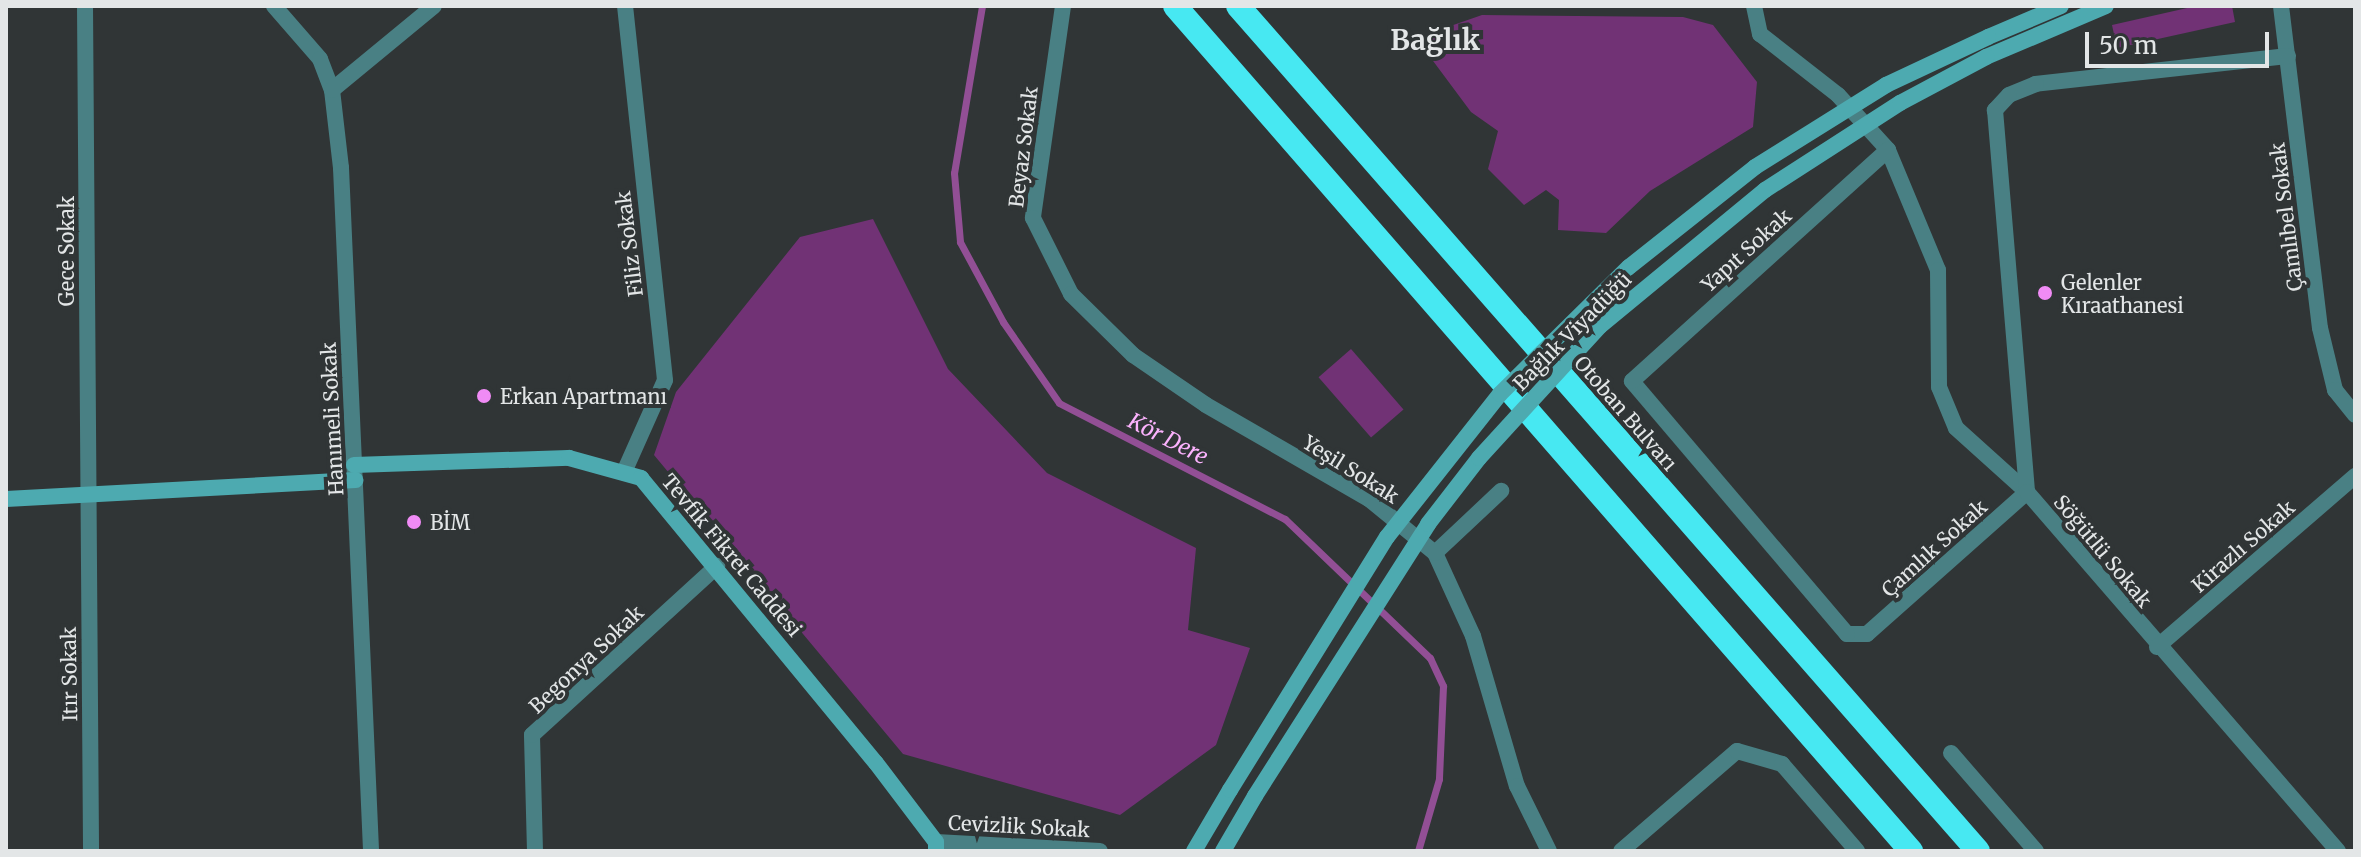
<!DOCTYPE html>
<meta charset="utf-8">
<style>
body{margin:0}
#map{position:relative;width:2361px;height:857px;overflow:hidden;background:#303536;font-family:Merriweather,serif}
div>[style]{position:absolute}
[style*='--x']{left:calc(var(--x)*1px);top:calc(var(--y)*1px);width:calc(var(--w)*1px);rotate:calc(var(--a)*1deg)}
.green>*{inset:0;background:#713275;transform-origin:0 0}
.stream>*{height:7px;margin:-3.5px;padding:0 3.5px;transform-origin:3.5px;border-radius:3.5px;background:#924f95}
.street>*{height:16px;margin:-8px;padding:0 8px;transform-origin:8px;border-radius:8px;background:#498084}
.secondary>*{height:16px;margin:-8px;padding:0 8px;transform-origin:8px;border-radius:8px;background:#4daab0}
.highway>*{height:24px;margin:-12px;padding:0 12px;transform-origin:12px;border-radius:12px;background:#47e8f2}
.secondary-bridge>*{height:16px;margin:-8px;padding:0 8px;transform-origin:8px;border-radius:8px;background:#4daab0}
.dots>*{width:22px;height:22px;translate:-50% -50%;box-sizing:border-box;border:4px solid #303536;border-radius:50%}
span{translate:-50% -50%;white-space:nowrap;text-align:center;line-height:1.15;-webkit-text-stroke:8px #303536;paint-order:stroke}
.street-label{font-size:20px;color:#e3e6e7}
.poi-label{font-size:20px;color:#e3e6e7}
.left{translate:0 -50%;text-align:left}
.water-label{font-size:22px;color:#fbb2fd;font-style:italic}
.district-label{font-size:28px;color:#e3e6e7;font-weight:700}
.frame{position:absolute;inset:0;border:8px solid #e3e6e7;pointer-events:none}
.scale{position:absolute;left:2085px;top:32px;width:184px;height:36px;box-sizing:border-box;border:4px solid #e3e6e7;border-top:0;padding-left:10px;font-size:24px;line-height:28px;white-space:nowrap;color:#e3e6e7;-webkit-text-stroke:6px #303536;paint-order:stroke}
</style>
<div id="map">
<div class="green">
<i style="clip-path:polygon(2196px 6px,2232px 6px,2235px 22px,2117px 48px,2112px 25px)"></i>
<i style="clip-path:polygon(1482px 15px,1683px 17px,1713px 25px,1757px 82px,1753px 127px,1650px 191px,1606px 233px,1558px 230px,1559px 200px,1546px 190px,1524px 205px,1488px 169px,1498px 131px,1471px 112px,1416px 38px)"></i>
<i style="clip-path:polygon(873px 219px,948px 369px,1047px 473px,1196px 548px,1188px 630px,1250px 648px,1216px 745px,1120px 815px,903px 754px,654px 455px,676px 392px,800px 237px)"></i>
<i style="left:1351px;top:349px;width:80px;height:43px;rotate:49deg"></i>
</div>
<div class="stream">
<i style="--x:982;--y:6;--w:169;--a:99.5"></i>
<i style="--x:954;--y:173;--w:69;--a:85"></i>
<i style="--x:960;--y:242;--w:91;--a:61.7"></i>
<i style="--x:1003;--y:322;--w:98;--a:55.3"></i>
<i style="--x:1059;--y:403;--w:254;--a:27.2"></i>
<i style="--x:1285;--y:519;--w:201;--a:43.8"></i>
<i style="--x:1430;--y:658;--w:31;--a:65"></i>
<i style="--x:1443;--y:686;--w:93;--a:92.5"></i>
<i style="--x:1439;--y:779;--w:75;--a:106.3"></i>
</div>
<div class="street">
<i style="--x:85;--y:6;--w:845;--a:89.59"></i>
<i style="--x:274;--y:6;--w:70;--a:49"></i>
<i style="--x:320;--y:59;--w:33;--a:69"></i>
<i style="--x:332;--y:90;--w:79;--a:83.4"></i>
<i style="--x:341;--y:168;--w:684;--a:87.48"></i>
<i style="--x:1063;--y:6;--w:214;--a:98.1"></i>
<i style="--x:1033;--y:218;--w:85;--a:63.4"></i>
<i style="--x:1071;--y:294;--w:87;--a:44.5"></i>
<i style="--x:1133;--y:355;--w:88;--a:34.4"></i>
<i style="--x:1206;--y:405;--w:188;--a:30"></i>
<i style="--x:1369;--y:499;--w:85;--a:39.3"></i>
<i style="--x:1435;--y:553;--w:91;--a:65.4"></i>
<i style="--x:1473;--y:636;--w:156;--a:73.7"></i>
<i style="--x:1517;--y:786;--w:72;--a:63.8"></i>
<i style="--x:1754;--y:6;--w:29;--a:78"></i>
<i style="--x:1760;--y:34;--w:99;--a:38"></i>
<i style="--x:1838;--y:95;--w:74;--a:47.7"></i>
<i style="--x:1888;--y:150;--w:130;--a:67.4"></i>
<i style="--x:1938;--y:270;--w:117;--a:89.5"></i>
<i style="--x:1939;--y:387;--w:44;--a:67.5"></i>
<i style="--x:1956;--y:428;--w:96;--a:42"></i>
<i style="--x:2027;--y:492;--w:214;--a:138.4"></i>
<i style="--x:1867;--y:634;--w:20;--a:180"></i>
<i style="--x:1847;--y:634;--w:332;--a:-130.4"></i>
<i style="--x:1632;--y:381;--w:345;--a:-42.1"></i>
<i style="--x:2281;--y:6;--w:324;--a:83.1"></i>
<i style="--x:2320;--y:328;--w:64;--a:76.4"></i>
<i style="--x:2335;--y:390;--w:32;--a:51"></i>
<i style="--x:2288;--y:56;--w:254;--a:173.7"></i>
<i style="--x:2036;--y:84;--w:29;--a:158"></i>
<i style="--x:2009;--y:95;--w:21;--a:133"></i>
<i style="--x:1995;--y:110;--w:383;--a:85.2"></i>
<i style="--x:2027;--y:492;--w:475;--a:49.1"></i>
<i style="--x:332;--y:90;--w:132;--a:-39.5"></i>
<i style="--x:625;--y:470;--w:98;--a:-66"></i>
<i style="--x:665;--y:380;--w:376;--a:-96.1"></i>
<i style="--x:1435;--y:553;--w:91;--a:-43.2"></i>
<i style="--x:2157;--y:647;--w:262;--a:-40.8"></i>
<i style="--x:1951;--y:753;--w:130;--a:49.1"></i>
<i style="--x:936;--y:842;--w:164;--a:3.1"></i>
<i style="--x:535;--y:851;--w:116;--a:-91.5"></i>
<i style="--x:532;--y:735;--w:251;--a:-42.4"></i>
<i style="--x:1621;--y:851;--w:153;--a:-40.8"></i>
<i style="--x:1737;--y:751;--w:47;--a:16.1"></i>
<i style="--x:1782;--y:764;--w:115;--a:49.2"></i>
</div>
<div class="secondary">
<i style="--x:1988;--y:37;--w:79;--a:-23"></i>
<i style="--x:1986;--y:57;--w:130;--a:-23"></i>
<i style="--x:354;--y:465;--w:215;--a:-1.9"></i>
<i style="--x:569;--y:458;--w:75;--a:15.5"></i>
<i style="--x:641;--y:478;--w:369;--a:50.5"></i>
<i style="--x:876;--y:763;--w:99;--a:52.8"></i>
<i style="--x:936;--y:842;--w:9;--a:90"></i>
<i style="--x:6;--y:499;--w:350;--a:-3.1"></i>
<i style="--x:1194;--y:851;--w:71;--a:-59.5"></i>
<i style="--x:1223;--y:851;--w:64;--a:-59.8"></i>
</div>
<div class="highway">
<i style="--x:1175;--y:6;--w:1121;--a:48.94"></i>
<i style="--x:1238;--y:6;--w:1123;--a:48.79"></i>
</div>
<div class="secondary-bridge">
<i style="--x:1230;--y:790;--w:298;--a:-58.2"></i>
<i style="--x:1387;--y:537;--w:182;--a:-51.7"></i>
<i style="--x:1500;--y:394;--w:181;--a:-44.6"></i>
<i style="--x:1629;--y:267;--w:161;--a:-38.4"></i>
<i style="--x:1755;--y:167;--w:155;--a:-32"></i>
<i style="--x:1886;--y:85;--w:113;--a:-25.2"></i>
<i style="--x:1255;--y:796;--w:322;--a:-57.5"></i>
<i style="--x:1428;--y:524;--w:83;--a:-52.3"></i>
<i style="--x:1479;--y:458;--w:179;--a:-47.5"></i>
<i style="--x:1600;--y:326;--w:214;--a:-39.5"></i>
<i style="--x:1765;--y:190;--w:161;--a:-32.8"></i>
<i style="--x:1900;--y:103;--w:98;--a:-28.1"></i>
</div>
<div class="dots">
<i style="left:2045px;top:293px;background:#f08bf5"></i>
<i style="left:484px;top:396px;background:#f08bf5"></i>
<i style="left:414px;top:522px;background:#f08bf5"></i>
</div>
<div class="street-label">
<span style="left:1023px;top:147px;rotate:-83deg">Beyaz Sokak</span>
<span style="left:2286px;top:217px;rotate:-97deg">Çamlıbel Sokak</span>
<span style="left:629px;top:244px;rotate:-97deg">Filiz Sokak</span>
<span style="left:1746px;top:250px;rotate:-42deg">Yapıt Sokak</span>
<span style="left:66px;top:251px;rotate:-90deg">Gece Sokak</span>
<span style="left:1572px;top:331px;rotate:-45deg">Bağlık Viyadüğü</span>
<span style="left:1626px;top:413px;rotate:49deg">Otoban Bulvarı</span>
<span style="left:332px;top:419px;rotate:-93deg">Hanımeli Sokak</span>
<span style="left:1351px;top:469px;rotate:32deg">Yeşil Sokak</span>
<span style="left:2243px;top:546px;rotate:-41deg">Kirazlı Sokak</span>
<span style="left:1934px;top:548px;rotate:-42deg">Çamlık Sokak</span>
<span style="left:2103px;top:551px;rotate:50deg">Söğütlü Sokak</span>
<span style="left:732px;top:555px;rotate:50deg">Tevfik Fikret Caddesi</span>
<span style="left:586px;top:659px;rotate:-43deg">Begonya Sokak</span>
<span style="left:69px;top:674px;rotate:-91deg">Itır Sokak</span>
<span style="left:1019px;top:826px;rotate:3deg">Cevizlik Sokak</span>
</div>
<div class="poi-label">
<span class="left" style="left:2061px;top:294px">Gelenler<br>Kıraathanesi</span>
<span class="left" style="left:500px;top:396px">Erkan Apartmanı</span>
<span class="left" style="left:430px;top:522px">BİM</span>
</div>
<div class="water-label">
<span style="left:1168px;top:439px;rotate:27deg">Kör Dere</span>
</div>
<div class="district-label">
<span style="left:1435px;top:40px">Bağlık</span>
</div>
<div class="frame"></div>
<div class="scale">50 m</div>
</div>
